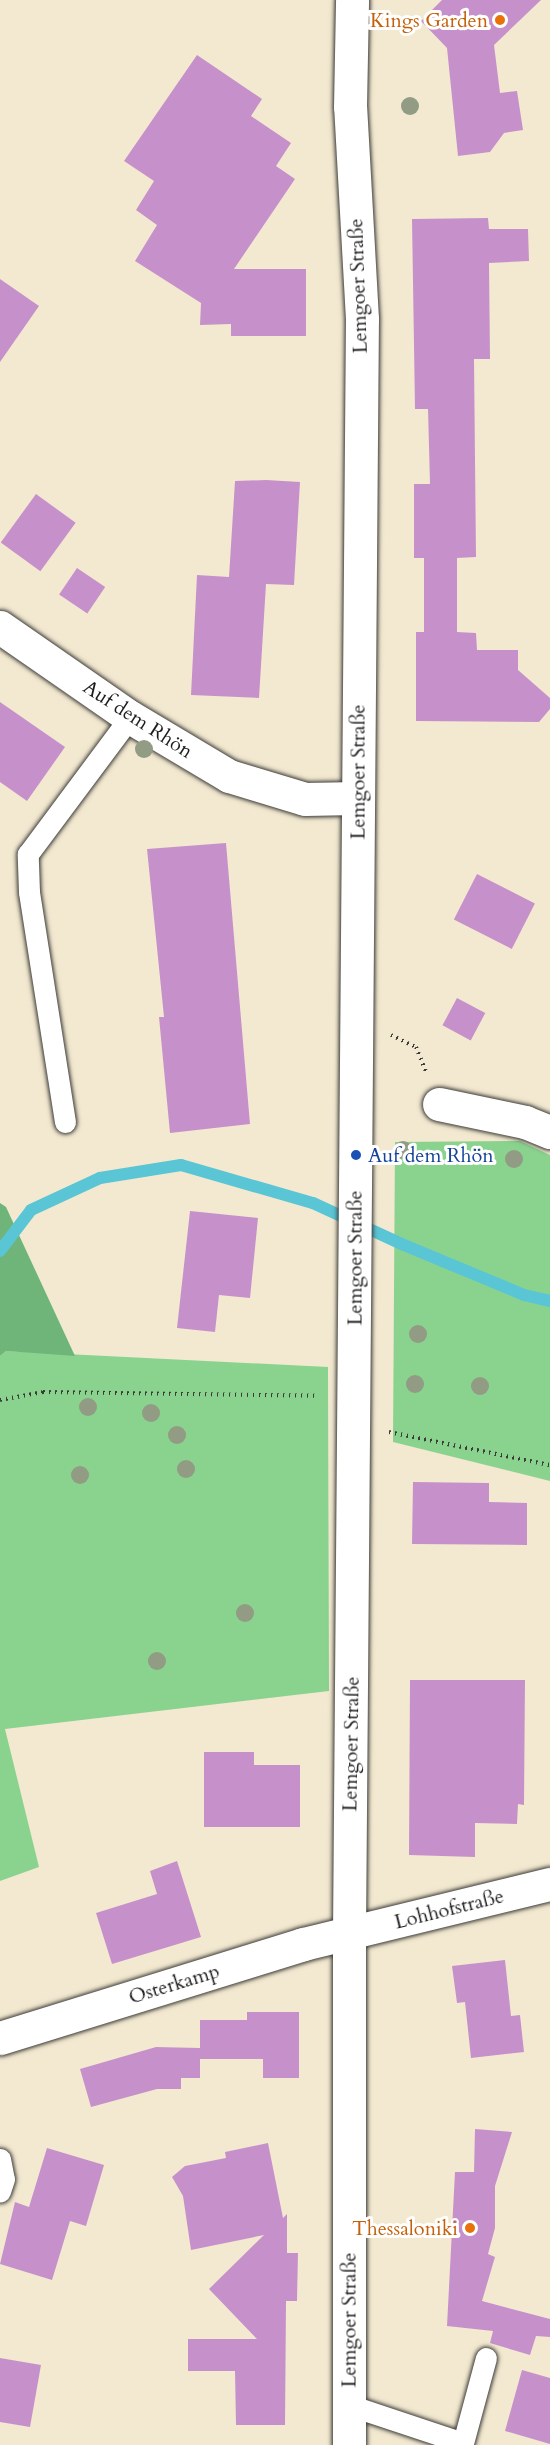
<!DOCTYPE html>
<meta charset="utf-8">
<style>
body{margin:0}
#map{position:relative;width:550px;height:2445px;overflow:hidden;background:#f3e9d1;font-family:Cardo,serif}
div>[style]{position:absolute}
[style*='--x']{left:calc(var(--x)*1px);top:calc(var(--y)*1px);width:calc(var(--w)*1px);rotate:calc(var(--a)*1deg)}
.green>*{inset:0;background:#8ad38f}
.forest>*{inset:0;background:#6fb57a}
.stream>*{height:12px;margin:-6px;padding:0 6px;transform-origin:6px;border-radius:6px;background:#5ac5d5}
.building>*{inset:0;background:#c691ca;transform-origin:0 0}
.path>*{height:4px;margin-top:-2px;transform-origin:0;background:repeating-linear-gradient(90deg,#3c3b37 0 1.5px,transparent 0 6px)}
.roads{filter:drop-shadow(0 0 2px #3c3b37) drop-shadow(0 0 2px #3c3b37)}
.lane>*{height:21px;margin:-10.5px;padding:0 10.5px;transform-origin:10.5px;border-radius:10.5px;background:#fff}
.street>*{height:33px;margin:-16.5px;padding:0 16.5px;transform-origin:16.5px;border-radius:16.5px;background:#fff}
.secondary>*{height:33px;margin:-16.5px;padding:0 16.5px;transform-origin:16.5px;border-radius:16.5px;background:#fff}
.trees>*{width:18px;height:18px;margin:-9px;border-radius:50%;background:#929b83}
.dots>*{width:16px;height:16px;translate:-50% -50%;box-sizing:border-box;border:3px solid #fff;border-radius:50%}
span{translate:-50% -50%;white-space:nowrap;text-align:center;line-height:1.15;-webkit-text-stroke:6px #fff;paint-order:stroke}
.food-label{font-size:20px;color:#c56008}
.right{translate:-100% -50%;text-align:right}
.street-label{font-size:20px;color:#1c1c1c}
.transit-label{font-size:20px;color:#164399}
.left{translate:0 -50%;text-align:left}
</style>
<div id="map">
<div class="green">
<i style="clip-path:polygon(520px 1141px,550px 1155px,550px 1481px,393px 1442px,395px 1142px)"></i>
<i style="clip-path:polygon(6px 1351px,328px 1367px,329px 1691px,5px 1729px,39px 1867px,0 1881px,0 1356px)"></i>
</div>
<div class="forest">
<i style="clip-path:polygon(0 1203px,6px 1207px,75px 1356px,6px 1351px,0 1356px)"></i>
</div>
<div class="stream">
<i style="--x:0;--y:1251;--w:51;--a:-52.9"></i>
<i style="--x:31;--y:1210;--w:76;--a:-24.9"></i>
<i style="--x:100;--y:1178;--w:82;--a:-9.1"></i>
<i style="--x:181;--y:1165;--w:137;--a:16.1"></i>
<i style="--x:313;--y:1203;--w:100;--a:24.8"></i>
<i style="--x:404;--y:1245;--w:130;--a:22.6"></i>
<i style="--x:524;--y:1295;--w:27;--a:13"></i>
</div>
<div class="building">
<i style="clip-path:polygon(442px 0,541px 0,494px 45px,500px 93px,517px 91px,523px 130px,504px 133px,490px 152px,458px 156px,447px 48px,421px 21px)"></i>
<i style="clip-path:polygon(197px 55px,262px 99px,251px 116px,291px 143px,276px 166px,295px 179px,234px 269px,306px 269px,306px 336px,231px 336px,231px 324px,200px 325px,201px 303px,135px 261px,157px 225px,136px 210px,154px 181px,124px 161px)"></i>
<i style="clip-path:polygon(488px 218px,489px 229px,528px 229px,529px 261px,489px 263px,490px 359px,474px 359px,476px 557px,457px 558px,457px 632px,476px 633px,477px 650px,518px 650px,518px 670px,550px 698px,550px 709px,539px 722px,416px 721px,416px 632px,424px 632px,424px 558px,414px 558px,414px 484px,430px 484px,428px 409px,415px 409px,412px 219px)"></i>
<i style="clip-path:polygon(0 279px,39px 306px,0 362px)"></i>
<i style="clip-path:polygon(266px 480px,300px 482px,294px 585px,266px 584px,259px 698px,191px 695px,197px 575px,229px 577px,235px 481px)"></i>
<i style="left:36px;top:494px;width:49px;height:60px;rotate:36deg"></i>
<i style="left:77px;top:568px;width:34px;height:32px;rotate:34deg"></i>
<i style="clip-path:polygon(0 702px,65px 747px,27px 801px,0 782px)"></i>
<i style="clip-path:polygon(226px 843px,250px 1124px,170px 1133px,159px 1017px,164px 1017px,147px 849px)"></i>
<i style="left:477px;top:874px;width:65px;height:51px;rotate:27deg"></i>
<i style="left:457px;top:998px;width:32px;height:31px;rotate:28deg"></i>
<i style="clip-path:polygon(190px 1211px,258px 1218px,250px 1298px,219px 1295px,215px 1332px,177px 1328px)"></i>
<i style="clip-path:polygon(413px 1482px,489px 1483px,489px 1502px,527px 1503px,527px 1545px,412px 1544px)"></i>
<i style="clip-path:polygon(410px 1680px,525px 1680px,524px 1805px,518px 1804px,517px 1824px,475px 1823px,475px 1857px,409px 1855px)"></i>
<i style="clip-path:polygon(204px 1752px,254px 1752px,254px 1765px,300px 1765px,300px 1827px,204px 1827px)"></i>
<i style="clip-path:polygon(177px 1861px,201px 1937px,112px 1964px,96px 1913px,157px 1894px,150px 1871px)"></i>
<i style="clip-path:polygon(505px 1960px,511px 2016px,520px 2015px,524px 2052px,471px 2058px,465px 2002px,457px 2003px,452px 1966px)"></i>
<i style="clip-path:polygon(247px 2012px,299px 2012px,299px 2078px,263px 2078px,263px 2059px,200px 2059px,200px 2078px,181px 2078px,181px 2089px,157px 2089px,91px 2107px,80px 2069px,156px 2047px,200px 2048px,200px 2020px,247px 2020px)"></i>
<i style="clip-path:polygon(475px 2129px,512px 2132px,495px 2186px,495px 2228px,488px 2254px,495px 2257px,482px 2301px,550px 2319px,550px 2337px,536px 2336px,530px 2355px,490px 2343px,493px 2331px,447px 2326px,455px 2172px,474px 2172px)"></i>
<i style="clip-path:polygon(268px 2143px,283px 2218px,287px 2214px,287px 2253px,298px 2253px,297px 2301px,286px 2301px,285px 2425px,236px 2425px,235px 2371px,188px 2371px,188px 2339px,257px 2339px,209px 2289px,264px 2235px,191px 2250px,183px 2196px,172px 2177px,185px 2166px,226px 2158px,225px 2152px)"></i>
<i style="clip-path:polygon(47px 2148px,104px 2165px,86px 2226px,70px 2221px,52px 2280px,0 2264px,15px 2202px,29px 2207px)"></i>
<i style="clip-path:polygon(0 2358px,41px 2365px,30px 2427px,0 2422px)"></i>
<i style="clip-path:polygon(522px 2370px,550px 2378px,550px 2444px,505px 2431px)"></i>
</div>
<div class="path">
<i style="--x:391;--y:1035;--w:28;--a:26"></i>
<i style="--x:416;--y:1047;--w:27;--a:68"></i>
<i style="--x:0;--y:1400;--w:44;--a:-10.5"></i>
<i style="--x:43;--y:1392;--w:273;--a:0.8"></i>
<i style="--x:389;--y:1432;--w:164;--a:11.6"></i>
</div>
<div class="roads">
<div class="lane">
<i style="--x:65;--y:1122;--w:233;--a:-98.9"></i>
<i style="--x:29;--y:892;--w:38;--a:-92"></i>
<i style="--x:28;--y:854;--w:171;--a:-53.3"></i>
<i style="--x:0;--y:2159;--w:20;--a:79"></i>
<i style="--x:4;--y:2179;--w:13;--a:108"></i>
<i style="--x:349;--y:2405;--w:120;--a:18.4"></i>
<i style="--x:463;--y:2443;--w:88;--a:-74.9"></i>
</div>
<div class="street">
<i style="--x:0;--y:627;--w:158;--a:34.7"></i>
<i style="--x:130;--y:717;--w:115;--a:30.8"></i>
<i style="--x:229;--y:776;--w:79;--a:16.8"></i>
<i style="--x:305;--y:799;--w:52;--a:-1.1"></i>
<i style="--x:439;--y:1104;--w:88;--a:11.8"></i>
<i style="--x:525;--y:1122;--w:27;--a:22"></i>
<i style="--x:0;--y:2038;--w:317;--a:-17.2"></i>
<i style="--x:303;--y:1944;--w:254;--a:-13.7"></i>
</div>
<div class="secondary">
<i style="--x:349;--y:2445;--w:511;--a:-90"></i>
<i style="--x:349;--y:1934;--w:1615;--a:-89.54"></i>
<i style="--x:362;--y:319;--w:212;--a:-93.2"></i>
<i style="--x:350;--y:107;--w:107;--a:-88.9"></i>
</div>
</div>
<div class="trees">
<i style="left:410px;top:106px"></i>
<i style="left:144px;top:749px"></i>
<i style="left:403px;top:1150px"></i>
<i style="left:514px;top:1159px"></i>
<i style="left:418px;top:1334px"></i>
<i style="left:415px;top:1384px"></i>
<i style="left:480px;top:1386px"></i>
<i style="left:88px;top:1407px"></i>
<i style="left:151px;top:1413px"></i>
<i style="left:177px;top:1435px"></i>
<i style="left:186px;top:1469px"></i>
<i style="left:80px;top:1475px"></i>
<i style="left:245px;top:1613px"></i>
<i style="left:157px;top:1661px"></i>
</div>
<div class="dots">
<i style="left:500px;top:20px;background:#e8710a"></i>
<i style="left:356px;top:1155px;background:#1a4fb4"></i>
<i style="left:470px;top:2228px;background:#e8710a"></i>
</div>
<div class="food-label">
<span class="right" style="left:488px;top:20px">Kings Garden</span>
<span class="right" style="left:458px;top:2228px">Thessaloniki</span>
</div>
<div class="street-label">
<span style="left:358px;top:286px;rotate:-92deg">Lemgoer Straße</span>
<span style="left:138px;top:719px;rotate:33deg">Auf dem Rhön</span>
<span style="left:358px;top:772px;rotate:-90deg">Lemgoer Straße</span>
<span style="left:355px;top:1258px;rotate:-90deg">Lemgoer Straße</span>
<span style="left:351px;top:1744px;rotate:-89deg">Lemgoer Straße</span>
<span style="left:449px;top:1909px;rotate:-14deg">Lohhofstraße</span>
<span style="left:174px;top:1984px;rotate:-17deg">Osterkamp</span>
<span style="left:349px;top:2320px;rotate:-90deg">Lemgoer Straße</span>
</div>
<div class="transit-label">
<span class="left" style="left:368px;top:1155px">Auf dem Rhön</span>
</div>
</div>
